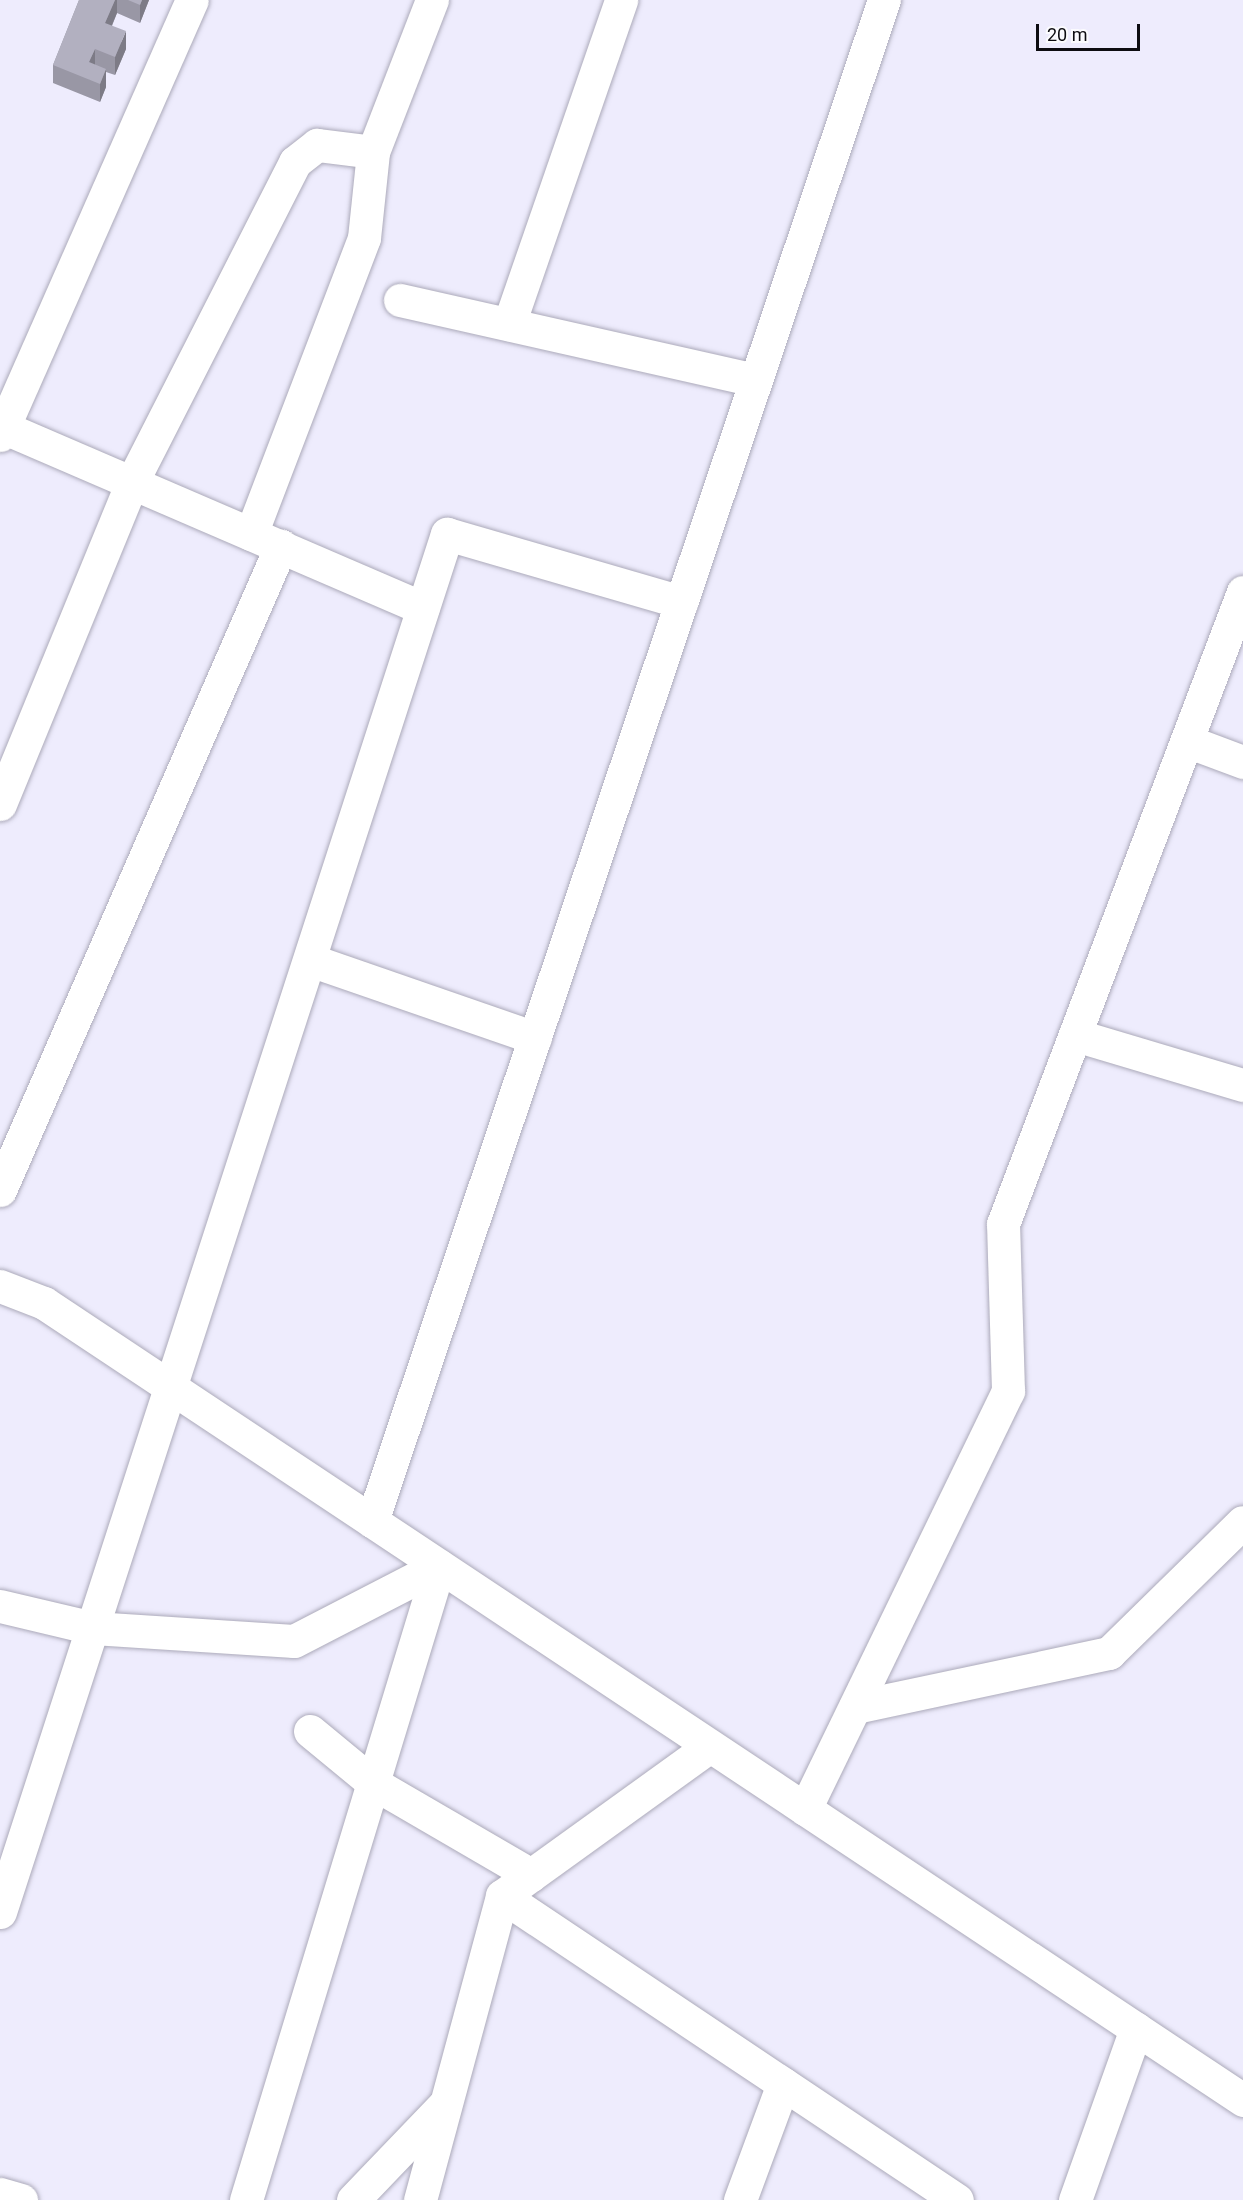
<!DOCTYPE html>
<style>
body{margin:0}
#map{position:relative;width:1243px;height:2200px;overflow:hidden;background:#eeecfd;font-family:Roboto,sans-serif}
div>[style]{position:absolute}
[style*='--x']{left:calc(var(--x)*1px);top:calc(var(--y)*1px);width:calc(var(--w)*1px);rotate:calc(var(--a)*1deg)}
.roads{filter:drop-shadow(0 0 2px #acaaba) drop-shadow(0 0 2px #acaaba)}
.minor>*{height:33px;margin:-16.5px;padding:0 16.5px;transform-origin:16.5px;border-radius:16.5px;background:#fff}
.wall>*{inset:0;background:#9997a5}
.shaded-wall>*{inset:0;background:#7d7b86}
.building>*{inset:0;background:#b2b0c0}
span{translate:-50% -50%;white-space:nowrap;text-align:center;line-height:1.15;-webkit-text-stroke:4.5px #fbfbfe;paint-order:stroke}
.scale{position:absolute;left:1036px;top:24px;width:104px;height:27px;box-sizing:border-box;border:3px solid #0d0c11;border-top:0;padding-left:8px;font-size:18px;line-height:21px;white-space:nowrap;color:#0d0c11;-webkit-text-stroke:4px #fbfbfe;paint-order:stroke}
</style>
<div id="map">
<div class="roads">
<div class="minor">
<i style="--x:400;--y:300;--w:364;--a:12.7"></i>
<i style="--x:509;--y:324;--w:343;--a:-70.9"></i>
<i style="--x:0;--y:426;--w:460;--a:23.3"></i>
<i style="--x:0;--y:435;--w:475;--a:-66.2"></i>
<i style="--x:251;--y:534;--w:317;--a:-69.1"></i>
<i style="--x:364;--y:238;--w:86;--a:-84"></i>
<i style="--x:373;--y:152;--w:163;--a:-68.8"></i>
<i style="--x:1187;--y:741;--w:60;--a:20.6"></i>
<i style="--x:0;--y:804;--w:348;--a:-67.7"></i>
<i style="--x:132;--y:482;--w:359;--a:-63"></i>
<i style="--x:295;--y:162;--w:28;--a:-38"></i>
<i style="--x:317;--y:145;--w:56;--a:7.1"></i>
<i style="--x:310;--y:960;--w:238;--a:19.1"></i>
<i style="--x:1075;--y:1035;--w:175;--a:16.6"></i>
<i style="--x:0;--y:1190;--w:703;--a:-66.43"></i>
<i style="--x:0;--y:1286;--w:47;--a:21.1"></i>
<i style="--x:44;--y:1303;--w:1440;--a:33.61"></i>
<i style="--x:372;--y:1521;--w:1605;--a:-71.4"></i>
<i style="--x:0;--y:1606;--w:96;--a:13.3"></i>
<i style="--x:93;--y:1628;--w:201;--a:3.7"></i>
<i style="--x:294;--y:1641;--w:163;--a:-27.3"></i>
<i style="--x:855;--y:1707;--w:260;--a:-12"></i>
<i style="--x:1109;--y:1653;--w:187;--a:-44.4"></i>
<i style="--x:310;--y:1731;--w:82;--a:39.5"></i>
<i style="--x:373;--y:1783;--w:183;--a:30.2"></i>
<i style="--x:805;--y:1809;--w:465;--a:-64.1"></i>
<i style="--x:1008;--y:1391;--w:167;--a:-91.7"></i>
<i style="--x:1003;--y:1224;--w:676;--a:-69.21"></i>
<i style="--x:502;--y:1896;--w:547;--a:33.75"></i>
<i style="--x:0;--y:1912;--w:1449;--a:-72.03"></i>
<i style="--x:447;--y:534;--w:244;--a:16.2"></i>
<i style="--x:0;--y:2194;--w:22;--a:16"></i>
<i style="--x:246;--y:2200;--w:663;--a:-73.07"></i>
<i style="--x:353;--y:2200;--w:130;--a:-46.2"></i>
<i style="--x:420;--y:2200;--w:315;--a:-74.9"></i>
<i style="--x:502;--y:1896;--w:256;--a:-35.8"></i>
<i style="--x:740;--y:2200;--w:124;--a:-69.7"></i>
<i style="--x:1075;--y:2200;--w:182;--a:-70.4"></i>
</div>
</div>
<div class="wall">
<i style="clip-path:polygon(79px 0,149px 0,140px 23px,117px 13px,112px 26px,126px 49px,115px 75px,106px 72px,106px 87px,100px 102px,53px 83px,53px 65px)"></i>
</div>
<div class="shaded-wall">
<i style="clip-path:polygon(115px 0,117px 0,117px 13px,105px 41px,105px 23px)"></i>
<i style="clip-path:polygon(142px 0,149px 0,140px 23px,140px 5px)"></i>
<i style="clip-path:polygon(126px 31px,126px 49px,115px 75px,115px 57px)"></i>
<i style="clip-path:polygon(95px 49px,95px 67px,89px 80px,89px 62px)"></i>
<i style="clip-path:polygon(106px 69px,106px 87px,100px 102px,100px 84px)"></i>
</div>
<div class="building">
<i style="clip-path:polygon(79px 0,115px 0,105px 23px,126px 31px,115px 57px,95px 49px,89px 62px,106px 69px,100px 84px,53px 65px)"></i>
<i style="clip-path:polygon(128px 0,142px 0,140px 5px)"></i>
</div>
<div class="scale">20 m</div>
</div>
